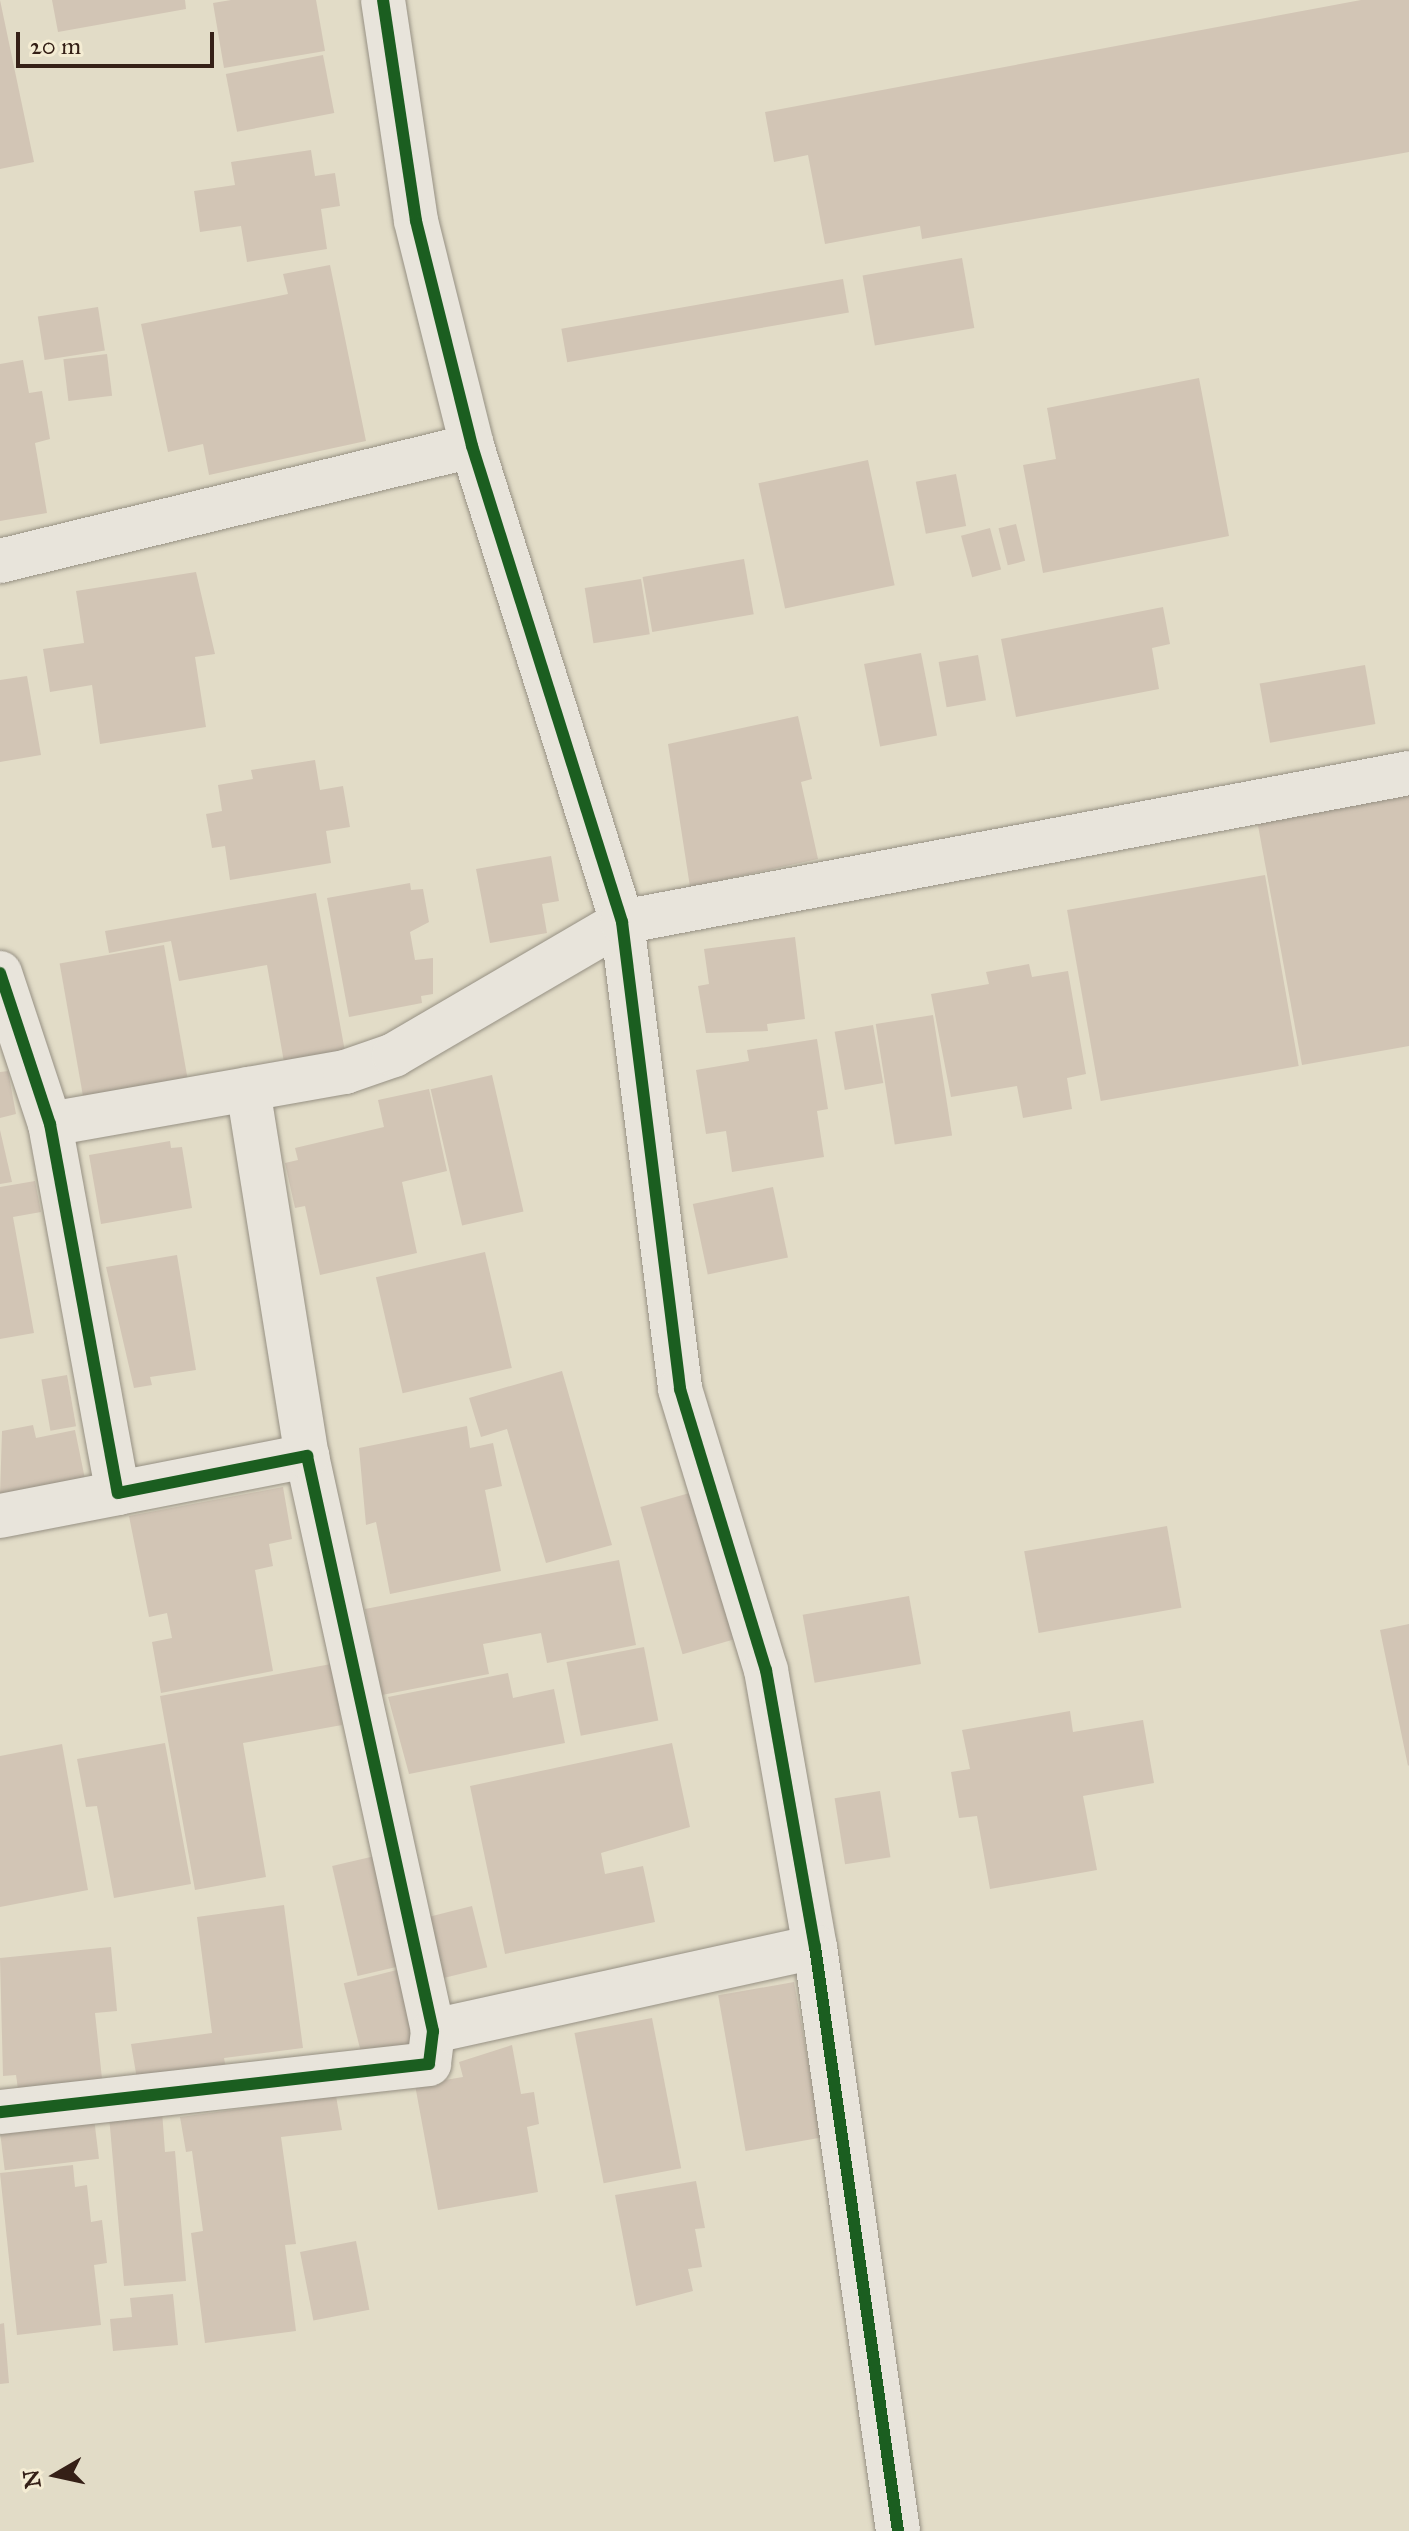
<!DOCTYPE html>
<style>
body{margin:0}
#map{position:relative;width:1409px;height:2531px;overflow:hidden;background:#e2dcc7;font-family:"IM FELL Great Primer",serif}
div>[style]{position:absolute}
[style*='--x']{left:calc(var(--x)*1px);top:calc(var(--y)*1px);width:calc(var(--w)*1px);rotate:calc(var(--a)*1deg)}
.building>*{inset:0;background:#d2c5b5;transform-origin:0 0}
.roads{filter:drop-shadow(0 0 2px #969083) drop-shadow(0 0 2px #969083)}
.minor>*{height:44px;margin:-22px;padding:0 22px;transform-origin:22px;border-radius:22px;background:#e8e4db}
.cycleway>*{height:12px;margin:-6px;padding:0 6px;transform-origin:6px;border-radius:6px;background:#1b5e20}
span{translate:-50% -50%;white-space:nowrap;text-align:center;line-height:1.15;-webkit-text-stroke:6px #f4ecd3;paint-order:stroke}
.north{position:absolute;left:16px;top:2435px;width:80px;height:80px;-webkit-text-stroke:6px #f4ecd3;paint-order:stroke;rotate:261deg;font-size:22px;font-weight:700;line-height:32px;text-align:center;color:#352017}
.north::after{content:'';display:block;margin:auto;width:28px;height:36px;background:#352017;clip-path:polygon(50% 0,100% 100%,50% 72%,0 100%)}
.scale{position:absolute;left:16px;top:32px;width:198px;height:36px;box-sizing:border-box;border:4px solid #352017;border-top:0;padding-left:10px;font-size:24px;line-height:28px;white-space:nowrap;color:#352017;-webkit-text-stroke:6px #f4ecd3;paint-order:stroke}
</style>
<div id="map">
<div class="building">
<i style="clip-path:polygon(0 0,34px 162px,0 169px)"></i>
<i style="clip-path:polygon(52px 0,185px 0,186px 9px,58px 32px)"></i>
<i style="clip-path:polygon(231px 0,316px 0,325px 51px,224px 68px,213px 3px)"></i>
<i style="clip-path:polygon(1361px 0,1409px 0,1409px 152px,922px 239px,920px 226px,825px 244px,808px 155px,774px 162px,765px 112px)"></i>
<i style="left:323px;top:55px;width:59px;height:99px;rotate:79deg"></i>
<i style="clip-path:polygon(311px 150px,315px 176px,335px 173px,340px 206px,321px 209px,327px 249px,247px 262px,241px 226px,200px 232px,194px 191px,235px 185px,231px 162px)"></i>
<i style="left:962px;top:258px;width:71px;height:101px;rotate:80deg"></i>
<i style="clip-path:polygon(330px 265px,366px 441px,209px 475px,203px 444px,168px 452px,141px 324px,288px 294px,283px 274px)"></i>
<i style="left:843px;top:279px;width:34px;height:286px;rotate:80deg"></i>
<i style="left:98px;top:307px;width:44px;height:61px;rotate:81deg"></i>
<i style="left:107px;top:354px;width:42px;height:44px;rotate:83deg"></i>
<i style="clip-path:polygon(23px 360px,29px 393px,42px 391px,50px 439px,35px 443px,47px 513px,0 521px,0 364px)"></i>
<i style="clip-path:polygon(1199px 378px,1229px 536px,1043px 573px,1023px 465px,1056px 459px,1047px 408px)"></i>
<i style="left:868px;top:460px;width:128px;height:112px;rotate:78deg"></i>
<i style="left:956px;top:474px;width:53px;height:41px;rotate:79deg"></i>
<i style="left:1016px;top:524px;width:38px;height:18px;rotate:76deg"></i>
<i style="left:990px;top:528px;width:43px;height:30px;rotate:75deg"></i>
<i style="left:744px;top:559px;width:56px;height:103px;rotate:80deg"></i>
<i style="clip-path:polygon(196px 572px,215px 654px,195px 657px,206px 727px,100px 744px,92px 685px,50px 692px,43px 649px,84px 643px,76px 591px)"></i>
<i style="left:641px;top:579px;width:56px;height:57px;rotate:81deg"></i>
<i style="clip-path:polygon(1163px 607px,1170px 644px,1152px 648px,1159px 689px,1016px 717px,1001px 639px)"></i>
<i style="left:921px;top:653px;width:84px;height:58px;rotate:79deg"></i>
<i style="left:978px;top:655px;width:46px;height:40px;rotate:80deg"></i>
<i style="left:1365px;top:665px;width:60px;height:107px;rotate:80deg"></i>
<i style="clip-path:polygon(27px 676px,41px 755px,0 762px,0 680px)"></i>
<i style="clip-path:polygon(798px 716px,812px 779px,801px 782px,818px 859px,690px 887px,668px 744px)"></i>
<i style="clip-path:polygon(315px 760px,320px 790px,343px 786px,350px 827px,326px 831px,331px 863px,230px 880px,225px 846px,212px 848px,206px 814px,222px 811px,218px 785px,253px 779px,251px 770px)"></i>
<i style="clip-path:polygon(1409px 792px,1409px 1046px,1302px 1065px,1257px 820px)"></i>
<i style="clip-path:polygon(551px 856px,559px 901px,542px 904px,547px 933px,490px 943px,476px 869px)"></i>
<i style="left:1265px;top:875px;width:194px;height:201px;rotate:80deg"></i>
<i style="clip-path:polygon(410px 883px,411px 890px,423px 889px,429px 922px,410px 932px,415px 960px,433px 958px,433px 994px,421px 996px,422px 1003px,349px 1017px,327px 898px)"></i>
<i style="clip-path:polygon(316px 893px,346px 1057px,285px 1068px,267px 965px,179px 981px,171px 941px,109px 953px,105px 931px)"></i>
<i style="clip-path:polygon(795px 937px,805px 1019px,767px 1024px,768px 1031px,706px 1033px,698px 986px,709px 984px,704px 949px)"></i>
<i style="left:164px;top:945px;width:141px;height:106px;rotate:80deg"></i>
<i style="clip-path:polygon(1029px 964px,1032px 977px,1068px 971px,1086px 1074px,1067px 1078px,1072px 1109px,1023px 1118px,1017px 1086px,951px 1097px,931px 994px,989px 984px,986px 972px)"></i>
<i style="left:933px;top:1015px;width:122px;height:58px;rotate:81deg"></i>
<i style="left:873px;top:1025px;width:59px;height:39px;rotate:80deg"></i>
<i style="clip-path:polygon(817px 1039px,828px 1109px,817px 1111px,824px 1157px,732px 1172px,726px 1131px,706px 1134px,696px 1070px,749px 1061px,747px 1050px)"></i>
<i style="clip-path:polygon(8px 1071px,16px 1114px,0 1118px,0 1072px)"></i>
<i style="left:492px;top:1075px;width:140px;height:63px;rotate:77deg"></i>
<i style="clip-path:polygon(429px 1089px,447px 1171px,402px 1182px,417px 1253px,320px 1275px,305px 1206px,295px 1208px,285px 1163px,298px 1160px,295px 1148px,384px 1127px,378px 1100px)"></i>
<i style="clip-path:polygon(0 1130px,12px 1182px,0 1184px)"></i>
<i style="clip-path:polygon(170px 1141px,171px 1148px,182px 1147px,192px 1208px,101px 1224px,89px 1155px)"></i>
<i style="clip-path:polygon(35px 1181px,41px 1212px,13px 1217px,34px 1333px,0 1339px,0 1187px)"></i>
<i style="left:773px;top:1187px;width:72px;height:82px;rotate:78deg"></i>
<i style="left:485px;top:1252px;width:119px;height:112px;rotate:77deg"></i>
<i style="clip-path:polygon(177px 1255px,196px 1370px,150px 1377px,152px 1385px,134px 1388px,106px 1267px)"></i>
<i style="clip-path:polygon(562px 1371px,612px 1545px,546px 1563px,507px 1429px,481px 1437px,469px 1398px)"></i>
<i style="left:67px;top:1375px;width:52px;height:26px;rotate:80deg"></i>
<i style="clip-path:polygon(33px 1425px,36px 1438px,75px 1430px,85px 1479px,0 1496px,2px 1431px)"></i>
<i style="clip-path:polygon(467px 1426px,470px 1448px,493px 1443px,502px 1486px,485px 1490px,501px 1571px,390px 1594px,376px 1522px,366px 1525px,359px 1448px)"></i>
<i style="clip-path:polygon(283px 1487px,292px 1539px,269px 1544px,273px 1566px,255px 1570px,273px 1671px,161px 1693px,152px 1642px,172px 1638px,167px 1613px,149px 1617px,129px 1516px)"></i>
<i style="left:700px;top:1490px;width:153px;height:62px;rotate:74deg"></i>
<i style="left:1167px;top:1526px;width:83px;height:145px;rotate:80deg"></i>
<i style="clip-path:polygon(619px 1560px,636px 1645px,547px 1663px,541px 1633px,483px 1644px,489px 1674px,382px 1695px,365px 1609px)"></i>
<i style="left:909px;top:1596px;width:69px;height:108px;rotate:80deg"></i>
<i style="clip-path:polygon(1409px 1624px,1409px 1765px,1408px 1766px,1380px 1630px)"></i>
<i style="left:644px;top:1647px;width:75px;height:79px;rotate:79deg"></i>
<i style="clip-path:polygon(331px 1664px,342px 1725px,243px 1743px,266px 1877px,195px 1890px,160px 1696px)"></i>
<i style="clip-path:polygon(508px 1673px,513px 1698px,554px 1689px,565px 1743px,409px 1774px,388px 1697px)"></i>
<i style="clip-path:polygon(1070px 1711px,1073px 1732px,1143px 1720px,1154px 1783px,1083px 1796px,1097px 1870px,990px 1889px,977px 1816px,959px 1818px,951px 1772px,970px 1769px,962px 1730px)"></i>
<i style="clip-path:polygon(165px 1743px,191px 1884px,114px 1898px,97px 1806px,86px 1807px,77px 1759px)"></i>
<i style="clip-path:polygon(672px 1743px,690px 1827px,601px 1853px,605px 1874px,643px 1866px,655px 1922px,505px 1954px,470px 1786px)"></i>
<i style="clip-path:polygon(62px 1744px,88px 1890px,0 1907px,0 1756px)"></i>
<i style="left:880px;top:1791px;width:67px;height:46px;rotate:81deg"></i>
<i style="left:375px;top:1856px;width:113px;height:44px;rotate:77deg"></i>
<i style="clip-path:polygon(284px 1905px,303px 2048px,224px 2058px,227px 2074px,138px 2085px,131px 2044px,212px 2033px,197px 1917px)"></i>
<i style="left:472px;top:1906px;width:63px;height:46px;rotate:76deg"></i>
<i style="clip-path:polygon(111px 1947px,117px 2011px,95px 2013px,103px 2088px,19px 2096px,16px 2075px,3px 2076px,0 1958px)"></i>
<i style="left:401px;top:1969px;width:75px;height:59px;rotate:76deg"></i>
<i style="left:794px;top:1982px;width:158px;height:77px;rotate:80deg"></i>
<i style="left:652px;top:2018px;width:153px;height:79px;rotate:79deg"></i>
<i style="clip-path:polygon(512px 2045px,521px 2094px,534px 2092px,539px 2124px,527px 2127px,538px 2192px,438px 2210px,415px 2085px,463px 2077px,459px 2062px)"></i>
<i style="clip-path:polygon(336px 2096px,342px 2130px,281px 2137px,296px 2244px,285px 2245px,296px 2331px,205px 2343px,191px 2233px,203px 2231px,192px 2151px,186px 2152px,180px 2117px)"></i>
<i style="clip-path:polygon(162px 2111px,165px 2152px,175px 2151px,186px 2281px,124px 2286px,109px 2116px)"></i>
<i style="left:94px;top:2118px;width:41px;height:95px;rotate:83deg"></i>
<i style="clip-path:polygon(73px 2165px,75px 2187px,87px 2185px,91px 2222px,102px 2220px,107px 2263px,94px 2265px,101px 2325px,17px 2335px,0 2173px)"></i>
<i style="clip-path:polygon(696px 2181px,705px 2228px,695px 2229px,702px 2267px,688px 2269px,693px 2291px,636px 2306px,615px 2195px)"></i>
<i style="left:356px;top:2241px;width:70px;height:57px;rotate:79deg"></i>
<i style="clip-path:polygon(173px 2294px,178px 2345px,113px 2351px,110px 2319px,132px 2317px,130px 2298px)"></i>
<i style="clip-path:polygon(4px 2323px,9px 2383px,0 2384px,0 2324px)"></i>
</div>
<div class="roads">
<div class="minor">
<i style="--x:383;--y:0;--w:223;--a:81.5"></i>
<i style="--x:416;--y:221;--w:232;--a:76"></i>
<i style="--x:472;--y:446;--w:499;--a:72.5"></i>
<i style="--x:622;--y:922;--w:471;--a:82.9"></i>
<i style="--x:680;--y:1389;--w:294;--a:73"></i>
<i style="--x:766;--y:1670;--w:281;--a:80"></i>
<i style="--x:815;--y:1947;--w:590;--a:81.91"></i>
<i style="--x:0;--y:561;--w:486;--a:-13.7"></i>
<i style="--x:0;--y:973;--w:159;--a:71.7"></i>
<i style="--x:50;--y:1124;--w:375;--a:79.6"></i>
<i style="--x:118;--y:1493;--w:193;--a:-11.1"></i>
<i style="--x:307;--y:1456;--w:589;--a:77.64"></i>
<i style="--x:433;--y:2031;--w:33;--a:97"></i>
<i style="--x:429;--y:2064;--w:432;--a:173.6"></i>
<i style="--x:248;--y:1089;--w:372;--a:80.9"></i>
<i style="--x:50;--y:1124;--w:300;--a:-10"></i>
<i style="--x:345;--y:1072;--w:52;--a:-19.1"></i>
<i style="--x:394;--y:1055;--w:264;--a:-30.3"></i>
<i style="--x:622;--y:922;--w:801;--a:-10.72"></i>
<i style="--x:0;--y:1516;--w:120;--a:-11"></i>
<i style="--x:433;--y:2031;--w:391;--a:-12.4"></i>
</div>
</div>
<div class="cycleway">
<i style="--x:383;--y:0;--w:223;--a:81.5"></i>
<i style="--x:416;--y:221;--w:232;--a:76"></i>
<i style="--x:472;--y:446;--w:499;--a:72.5"></i>
<i style="--x:622;--y:922;--w:471;--a:82.9"></i>
<i style="--x:680;--y:1389;--w:294;--a:73"></i>
<i style="--x:766;--y:1670;--w:281;--a:80"></i>
<i style="--x:815;--y:1947;--w:590;--a:81.91"></i>
<i style="--x:0;--y:973;--w:159;--a:71.7"></i>
<i style="--x:50;--y:1124;--w:375;--a:79.6"></i>
<i style="--x:118;--y:1493;--w:193;--a:-11.1"></i>
<i style="--x:307;--y:1456;--w:589;--a:77.64"></i>
<i style="--x:433;--y:2031;--w:33;--a:97"></i>
<i style="--x:429;--y:2064;--w:432;--a:173.6"></i>
</div>
<div class="north">N</div>
<div class="scale">20 m</div>
</div>
